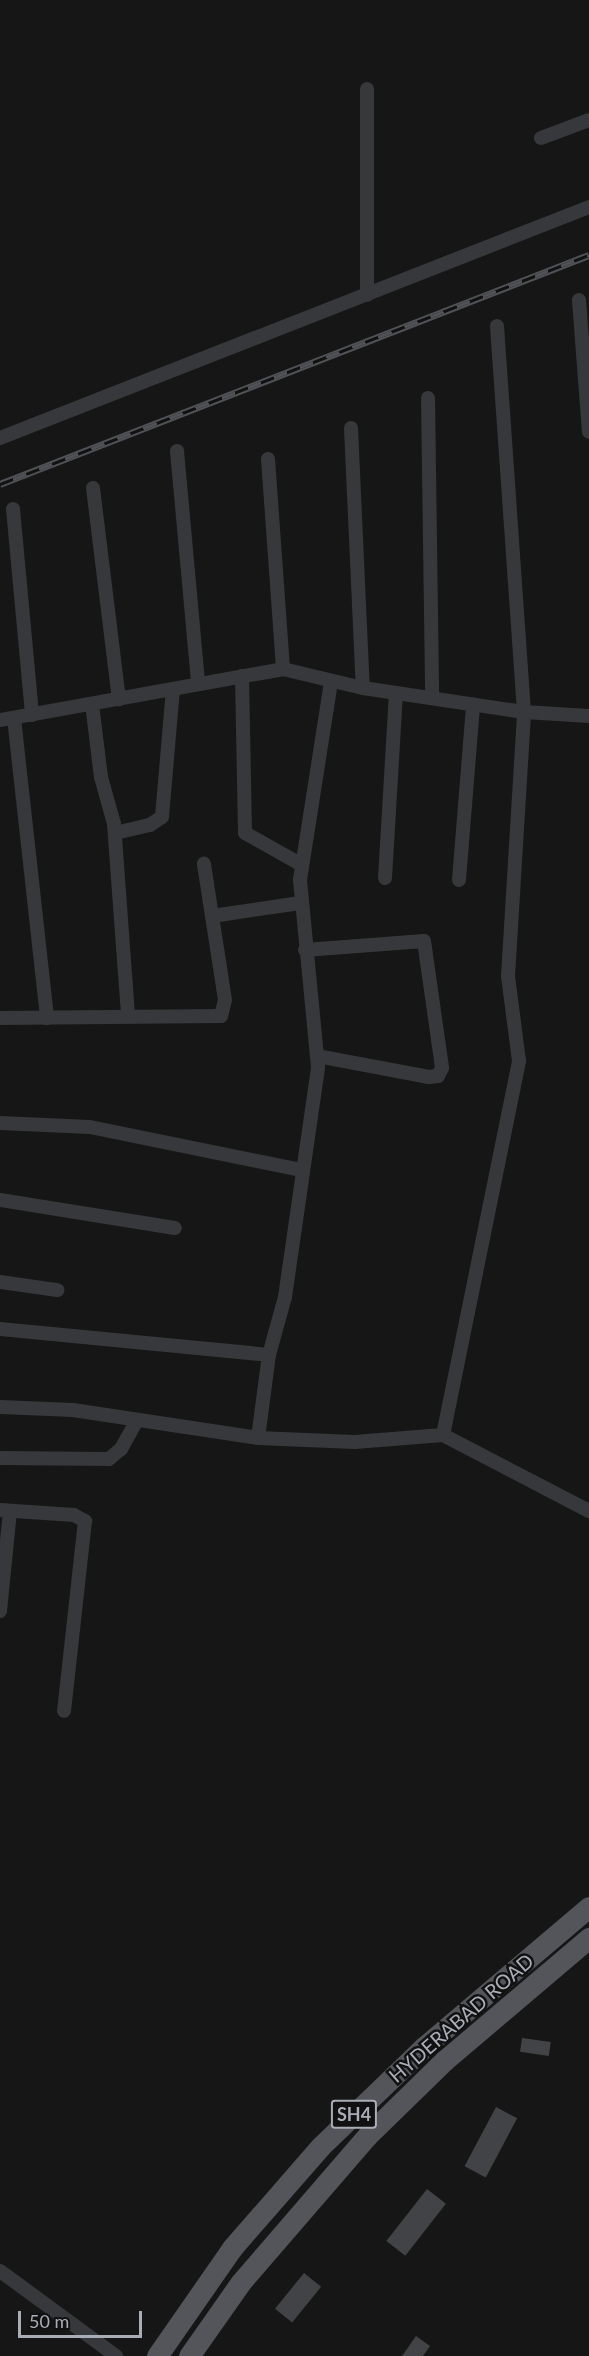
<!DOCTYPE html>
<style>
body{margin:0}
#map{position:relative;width:589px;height:2356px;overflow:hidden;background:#161617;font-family:Lato,sans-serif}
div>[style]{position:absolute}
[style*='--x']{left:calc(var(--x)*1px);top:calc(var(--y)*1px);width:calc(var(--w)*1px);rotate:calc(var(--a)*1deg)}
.building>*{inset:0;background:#424347;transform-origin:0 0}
.minor>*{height:14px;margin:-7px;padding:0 7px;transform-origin:7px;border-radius:7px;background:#37383c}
.primary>*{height:21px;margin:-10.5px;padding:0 10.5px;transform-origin:10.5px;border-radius:10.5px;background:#53555b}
.rail>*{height:7px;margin-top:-3.5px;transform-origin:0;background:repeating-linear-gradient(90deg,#111112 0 14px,#505257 0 28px);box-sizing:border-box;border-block:2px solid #505257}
span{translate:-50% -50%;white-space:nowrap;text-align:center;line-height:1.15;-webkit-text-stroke:5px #111112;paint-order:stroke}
.shield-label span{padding:2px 4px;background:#111112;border:2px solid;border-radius:4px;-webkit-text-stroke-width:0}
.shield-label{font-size:18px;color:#a8adb7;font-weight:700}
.street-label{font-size:20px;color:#a8adb7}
.scale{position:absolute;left:18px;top:2311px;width:124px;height:27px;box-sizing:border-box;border:3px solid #a8adb7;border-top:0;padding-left:8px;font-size:18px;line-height:21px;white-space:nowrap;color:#a8adb7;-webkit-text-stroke:4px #111112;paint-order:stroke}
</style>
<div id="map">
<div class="building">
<i style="left:522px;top:2038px;width:29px;height:14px;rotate:8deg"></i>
<i style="left:496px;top:2107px;width:24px;height:67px;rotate:28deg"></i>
<i style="left:427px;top:2189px;width:24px;height:66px;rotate:38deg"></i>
<i style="left:304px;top:2273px;width:22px;height:46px;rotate:39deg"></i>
<i style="clip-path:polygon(416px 2336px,430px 2346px,423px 2356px,402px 2356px)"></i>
</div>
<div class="minor">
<i style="--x:541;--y:138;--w:51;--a:-20.6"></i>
<i style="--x:367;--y:295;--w:206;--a:-90"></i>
<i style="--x:579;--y:300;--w:132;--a:85.7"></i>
<i style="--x:428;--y:398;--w:300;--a:89.2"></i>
<i style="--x:351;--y:428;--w:260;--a:87.4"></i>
<i style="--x:0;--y:438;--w:633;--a:-21.41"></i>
<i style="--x:177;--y:451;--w:234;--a:84.8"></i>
<i style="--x:268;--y:459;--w:211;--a:85.9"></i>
<i style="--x:93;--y:488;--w:213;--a:83"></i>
<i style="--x:13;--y:509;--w:207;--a:84.7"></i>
<i style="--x:242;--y:676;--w:157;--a:88.9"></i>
<i style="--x:245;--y:833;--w:65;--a:29.3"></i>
<i style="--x:92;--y:704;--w:74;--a:83"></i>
<i style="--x:101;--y:777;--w:49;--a:74.5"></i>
<i style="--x:114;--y:824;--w:192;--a:85.8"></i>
<i style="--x:14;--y:718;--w:302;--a:83.7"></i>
<i style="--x:0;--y:720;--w:288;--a:-10.2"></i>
<i style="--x:283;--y:669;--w:82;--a:13.4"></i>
<i style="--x:363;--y:688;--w:163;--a:8.5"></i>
<i style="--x:524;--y:712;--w:387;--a:-94"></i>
<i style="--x:115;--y:833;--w:36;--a:-13"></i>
<i style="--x:150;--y:825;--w:14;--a:-34"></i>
<i style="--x:162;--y:817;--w:128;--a:-85.1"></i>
<i style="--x:385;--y:878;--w:185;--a:-86.6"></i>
<i style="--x:459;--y:880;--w:176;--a:-85.4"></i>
<i style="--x:212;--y:916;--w:89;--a:-8.4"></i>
<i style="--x:305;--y:950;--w:119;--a:-4.3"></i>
<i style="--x:424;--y:941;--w:128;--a:81.9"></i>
<i style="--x:442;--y:1068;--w:9;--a:117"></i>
<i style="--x:438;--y:1076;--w:9;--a:174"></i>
<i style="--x:429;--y:1077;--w:113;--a:-169.3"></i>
<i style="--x:0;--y:1018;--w:221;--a:-0.5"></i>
<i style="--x:221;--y:1016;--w:16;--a:-76"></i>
<i style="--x:225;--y:1000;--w:138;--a:-98.8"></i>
<i style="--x:0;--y:1123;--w:90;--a:2.5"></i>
<i style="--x:90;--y:1127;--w:216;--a:11.5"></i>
<i style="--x:0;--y:1200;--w:177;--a:9.1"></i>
<i style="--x:0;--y:1282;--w:58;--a:8"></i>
<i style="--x:0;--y:1329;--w:270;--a:5.5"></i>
<i style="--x:0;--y:1407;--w:73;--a:2.4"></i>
<i style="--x:73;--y:1410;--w:187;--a:8.6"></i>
<i style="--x:258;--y:1438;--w:97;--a:2.4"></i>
<i style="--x:355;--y:1442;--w:88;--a:-4.5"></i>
<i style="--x:443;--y:1435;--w:165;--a:27.5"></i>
<i style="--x:443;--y:1435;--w:382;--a:-78.5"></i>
<i style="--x:519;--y:1061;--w:86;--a:-97.4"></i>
<i style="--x:508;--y:976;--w:264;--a:-86.5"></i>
<i style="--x:524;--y:712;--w:65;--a:3.5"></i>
<i style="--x:258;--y:1438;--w:84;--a:-82.5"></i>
<i style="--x:269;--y:1355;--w:60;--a:-74.6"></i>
<i style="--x:285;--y:1297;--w:232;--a:-81.8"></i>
<i style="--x:318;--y:1067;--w:188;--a:-95.5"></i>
<i style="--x:300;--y:880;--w:201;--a:-81.1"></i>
<i style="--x:0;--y:1458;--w:109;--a:0.5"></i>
<i style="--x:109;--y:1459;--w:16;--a:-40"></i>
<i style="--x:121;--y:1449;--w:33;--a:-61"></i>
<i style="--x:0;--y:1510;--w:74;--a:3.9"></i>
<i style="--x:74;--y:1515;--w:13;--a:29"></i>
<i style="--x:85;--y:1521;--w:191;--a:96.3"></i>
<i style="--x:0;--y:1611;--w:100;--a:-84.3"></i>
<i style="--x:0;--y:2271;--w:144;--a:36.2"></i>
</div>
<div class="primary">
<i style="--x:157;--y:2356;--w:131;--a:-55.2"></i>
<i style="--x:232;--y:2248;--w:135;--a:-48.9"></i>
<i style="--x:321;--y:2146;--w:144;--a:-43.9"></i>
<i style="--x:425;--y:2046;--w:215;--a:-40.3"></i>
<i style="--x:189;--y:2356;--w:90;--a:-54.9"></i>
<i style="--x:241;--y:2282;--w:193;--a:-49.2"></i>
<i style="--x:367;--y:2136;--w:109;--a:-44.3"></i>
<i style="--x:445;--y:2060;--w:189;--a:-40.3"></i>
</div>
<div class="rail">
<i style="--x:0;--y:484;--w:632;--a:-21.25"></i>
</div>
<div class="shield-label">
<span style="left:354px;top:2114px">SH4</span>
</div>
<div class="street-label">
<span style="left:461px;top:2018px;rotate:-41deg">HYDERABAD ROAD</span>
</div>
<div class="scale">50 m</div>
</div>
